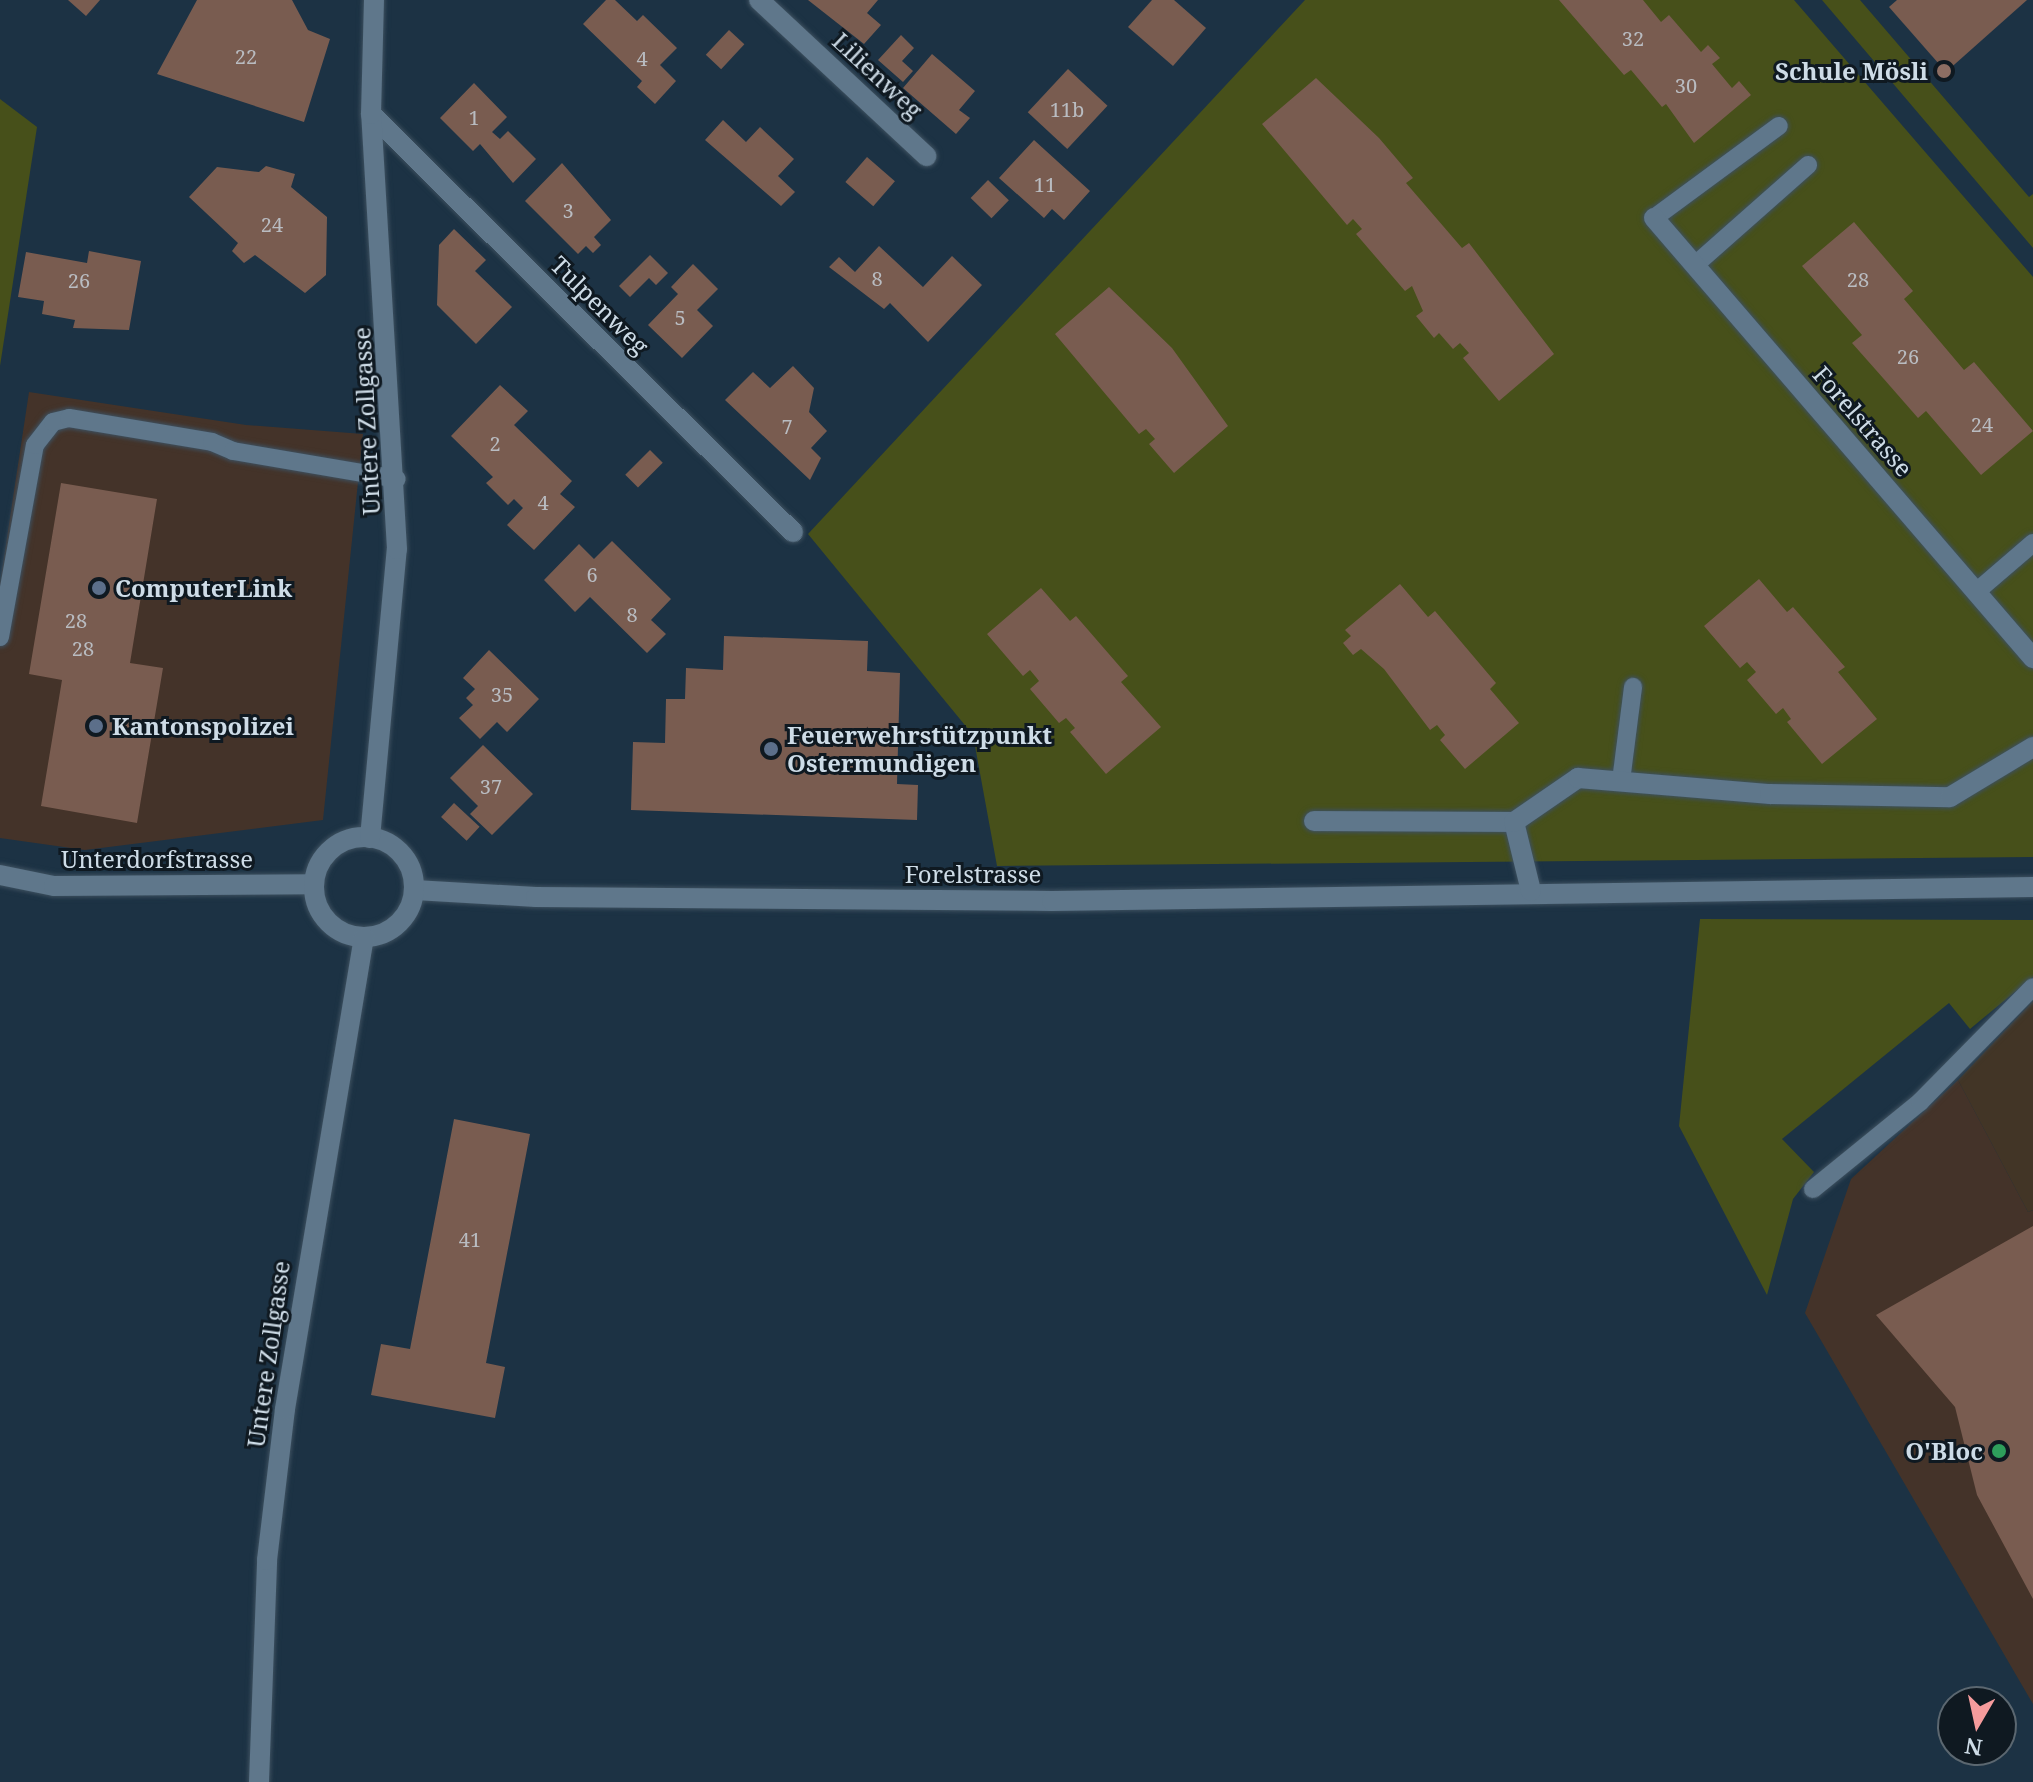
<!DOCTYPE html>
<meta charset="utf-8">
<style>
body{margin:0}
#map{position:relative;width:2033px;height:1782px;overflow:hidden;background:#1c3244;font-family:"Noto Serif",serif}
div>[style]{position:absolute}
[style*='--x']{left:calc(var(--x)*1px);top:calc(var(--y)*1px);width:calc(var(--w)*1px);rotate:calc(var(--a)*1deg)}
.commercial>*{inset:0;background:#443329}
.industrial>*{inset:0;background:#423526}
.green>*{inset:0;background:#47501a}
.building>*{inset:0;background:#795c50;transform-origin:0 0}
.roads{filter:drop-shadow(0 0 2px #3d505f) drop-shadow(0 0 2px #3d505f)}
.service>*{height:18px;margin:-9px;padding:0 9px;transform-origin:9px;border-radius:9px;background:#5f778b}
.minor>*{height:20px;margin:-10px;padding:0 10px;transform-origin:10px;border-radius:10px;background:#5f778b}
.tertiary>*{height:20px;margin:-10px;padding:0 10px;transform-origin:10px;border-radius:10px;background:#5f778b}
.tertiary>.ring{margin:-10px;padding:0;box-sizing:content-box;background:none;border:20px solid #5f778b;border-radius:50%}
.dots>*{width:22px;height:22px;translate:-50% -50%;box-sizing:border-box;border:4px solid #0f1921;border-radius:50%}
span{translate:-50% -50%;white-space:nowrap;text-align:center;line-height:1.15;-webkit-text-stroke:6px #0f1921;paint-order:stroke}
.number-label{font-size:20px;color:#b9bcc1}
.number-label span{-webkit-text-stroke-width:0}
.poi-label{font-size:24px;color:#cedce7;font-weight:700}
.right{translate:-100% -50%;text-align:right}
.left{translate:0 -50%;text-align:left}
.street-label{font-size:24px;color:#cedce7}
.north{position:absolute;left:1937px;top:1686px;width:80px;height:80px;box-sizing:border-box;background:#0f1921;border:2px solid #5b6770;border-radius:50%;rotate:189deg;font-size:22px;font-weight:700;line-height:32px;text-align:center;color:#cedce7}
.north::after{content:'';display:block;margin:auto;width:28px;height:36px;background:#f59b9c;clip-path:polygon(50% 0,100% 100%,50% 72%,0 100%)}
</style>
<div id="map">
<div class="commercial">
<i style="clip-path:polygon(29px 392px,246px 425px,363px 434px,323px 820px,85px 850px,0 838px,0 584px)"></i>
<i style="clip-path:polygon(1958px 1080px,2028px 1212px,2033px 1210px,2033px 1704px,1805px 1313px,1851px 1179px)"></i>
</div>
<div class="industrial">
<i style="clip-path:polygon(2033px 1001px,2033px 1210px,2028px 1212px,1958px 1080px)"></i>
</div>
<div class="green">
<i style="clip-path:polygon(1305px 0,1794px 0,2033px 277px,2033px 857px,997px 866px,973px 735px,808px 534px)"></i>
<i style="clip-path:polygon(1822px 0,1860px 0,2029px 197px,2033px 194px,2033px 248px)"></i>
<i style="clip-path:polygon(0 99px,37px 127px,0 366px)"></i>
<i style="clip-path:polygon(1700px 919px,2033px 920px,2033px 977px,1970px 1029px,1949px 1003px,1782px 1139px,1814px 1172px,1793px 1199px,1767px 1295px,1679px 1126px)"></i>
</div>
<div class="building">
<i style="clip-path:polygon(68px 0,100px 0,86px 16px)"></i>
<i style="clip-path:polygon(197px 0,292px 0,308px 30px,330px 39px,304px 122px,157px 74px)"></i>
<i style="clip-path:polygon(606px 0,615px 0,637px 21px,643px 15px,677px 48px,660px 65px,676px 81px,655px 104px,637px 87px,642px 81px,583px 24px)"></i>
<i style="clip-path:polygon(808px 0,878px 0,867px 13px,881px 25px,864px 44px)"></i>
<i style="clip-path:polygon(1152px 0,1174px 0,1206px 28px,1173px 66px,1128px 27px)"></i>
<i style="clip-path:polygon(1559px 0,1643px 0,1661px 22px,1669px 15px,1701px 52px,1708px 45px,1720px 58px,1712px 64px,1732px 88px,1739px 81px,1751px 95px,1694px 143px,1666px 104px,1662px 107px,1631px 70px,1624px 75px)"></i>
<i style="clip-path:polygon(1897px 0,2027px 0,1946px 72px,1889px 7px)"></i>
<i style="left:729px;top:30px;width:21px;height:34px;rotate:43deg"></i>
<i style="clip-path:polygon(901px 35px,914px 48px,902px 61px,913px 71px,903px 82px,878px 60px)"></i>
<i style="clip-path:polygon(932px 54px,975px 91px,959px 110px,970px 118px,956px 134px,903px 88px)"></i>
<i style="left:1068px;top:69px;width:54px;height:59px;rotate:43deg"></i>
<i style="clip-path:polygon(1316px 78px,1379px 138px,1413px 178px,1406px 183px,1462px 248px,1469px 243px,1554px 354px,1499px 401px,1463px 358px,1469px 353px,1460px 343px,1453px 349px,1439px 333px,1434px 338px,1416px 316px,1423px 311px,1412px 286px,1405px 291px,1356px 234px,1362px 229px,1353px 219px,1347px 225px,1262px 124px)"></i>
<i style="clip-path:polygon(474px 83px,507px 117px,492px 132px,500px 139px,508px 131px,536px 159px,513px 183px,480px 144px,473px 151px,440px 118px)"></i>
<i style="clip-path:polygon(723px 120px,746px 142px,760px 127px,794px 159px,778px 176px,795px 192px,781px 206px,705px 140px)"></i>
<i style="clip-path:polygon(1034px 140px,1090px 191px,1064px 220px,1052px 209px,1044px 218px,999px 178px)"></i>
<i style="left:867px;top:157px;width:37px;height:33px;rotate:41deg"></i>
<i style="clip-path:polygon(562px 163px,611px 220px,594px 237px,601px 245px,593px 253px,586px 246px,578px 254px,525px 201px)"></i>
<i style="clip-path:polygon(266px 166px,295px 174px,291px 187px,327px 217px,326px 275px,305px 293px,255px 255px,244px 263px,232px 251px,238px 243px,189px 197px,217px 167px,259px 172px)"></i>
<i style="left:988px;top:180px;width:29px;height:25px;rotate:44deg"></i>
<i style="clip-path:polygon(1854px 222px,1913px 291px,1904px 299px,1964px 370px,1974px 362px,2033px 431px,1981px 475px,1926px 411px,1918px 418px,1883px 378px,1852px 343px,1862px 335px,1802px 266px)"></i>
<i style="clip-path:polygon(454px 229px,486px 260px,475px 271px,512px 307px,476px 344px,437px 305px,439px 245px)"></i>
<i style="clip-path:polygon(879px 246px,923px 287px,952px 256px,982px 285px,928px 342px,890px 303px,884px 309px,829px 267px,839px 257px,855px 272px)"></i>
<i style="clip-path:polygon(89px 251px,141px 261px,129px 330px,73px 328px,75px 320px,42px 314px,44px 301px,18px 297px,26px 252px,87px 263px)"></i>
<i style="clip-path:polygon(650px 255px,668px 273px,656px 285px,649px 278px,630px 297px,619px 286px)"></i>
<i style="clip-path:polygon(693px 264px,718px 289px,697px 310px,713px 326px,682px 358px,648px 325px,678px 294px,671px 287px)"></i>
<i style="clip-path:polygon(1109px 287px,1172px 348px,1228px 426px,1174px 473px,1149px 444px,1155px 439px,1146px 429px,1139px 434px,1055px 334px)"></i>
<i style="clip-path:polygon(793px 366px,814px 388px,809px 412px,827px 431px,811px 448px,821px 458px,810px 480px,725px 400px,753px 372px,770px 388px)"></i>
<i style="clip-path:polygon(500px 385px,528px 411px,514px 425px,572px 481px,560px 494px,575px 507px,534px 550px,507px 525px,523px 508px,514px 499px,508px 505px,486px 483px,493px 477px,451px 436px)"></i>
<i style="left:650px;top:450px;width:18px;height:35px;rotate:45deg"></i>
<i style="clip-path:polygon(61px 483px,157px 499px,130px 663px,163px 668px,137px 823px,41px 806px,62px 680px,29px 674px)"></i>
<i style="clip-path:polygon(612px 541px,671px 599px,651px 620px,666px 634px,647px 653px,590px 597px,575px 612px,544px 580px,579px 544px,594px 559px)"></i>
<i style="clip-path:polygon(1759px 579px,1787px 612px,1793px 607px,1845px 667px,1838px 672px,1877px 719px,1822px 764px,1787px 722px,1791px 719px,1783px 708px,1776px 714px,1747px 680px,1756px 672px,1747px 662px,1740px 668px,1704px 626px)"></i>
<i style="clip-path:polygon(1400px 584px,1428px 617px,1435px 611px,1496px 683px,1490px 689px,1519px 723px,1465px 769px,1440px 740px,1445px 735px,1437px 725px,1430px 730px,1384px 669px,1361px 649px,1353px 655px,1343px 643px,1351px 636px,1345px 630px)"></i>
<i style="clip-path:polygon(1041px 588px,1070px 621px,1076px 616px,1128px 676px,1121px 682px,1161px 727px,1106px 774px,1070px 732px,1075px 728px,1066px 718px,1059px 723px,1030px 689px,1039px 681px,1035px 676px,1030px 670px,1023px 676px,987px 634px)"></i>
<i style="clip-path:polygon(724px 636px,868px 641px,867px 671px,900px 673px,897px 784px,918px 785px,917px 820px,631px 810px,633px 742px,665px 743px,666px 699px,685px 699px,686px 668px,723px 670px)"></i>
<i style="clip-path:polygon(489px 650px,539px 699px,507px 732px,497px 722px,480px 739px,459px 718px,473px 705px,466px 698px,475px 689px,463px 678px)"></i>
<i style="clip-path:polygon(483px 745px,533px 794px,492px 835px,470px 814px,478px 806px,450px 778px)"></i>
<i style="left:454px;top:803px;width:35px;height:19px;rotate:43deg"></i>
<i style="clip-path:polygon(454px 1119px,530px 1134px,486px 1363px,505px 1367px,495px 1418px,371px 1395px,381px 1344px,410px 1349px)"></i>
<i style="clip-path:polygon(2033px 1226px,2033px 1599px,1977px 1495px,1955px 1407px,1876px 1315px)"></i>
</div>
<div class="roads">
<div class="service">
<i style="--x:1654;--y:218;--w:155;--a:-36.4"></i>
<i style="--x:1695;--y:265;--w:151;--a:-41.5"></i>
<i style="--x:1976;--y:592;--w:75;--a:-40.7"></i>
<i style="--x:0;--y:637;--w:195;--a:-79.7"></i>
<i style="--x:35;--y:445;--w:29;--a:-52"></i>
<i style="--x:53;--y:422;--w:16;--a:-14"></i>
<i style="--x:69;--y:418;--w:145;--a:9.5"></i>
<i style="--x:212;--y:442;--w:23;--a:23"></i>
<i style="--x:233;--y:451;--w:166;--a:9.7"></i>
<i style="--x:1621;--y:781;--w:95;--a:-82.7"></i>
<i style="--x:1813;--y:1189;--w:138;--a:-39.1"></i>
<i style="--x:1920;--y:1102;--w:161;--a:-45.5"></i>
</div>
<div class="minor">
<i style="--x:759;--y:0;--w:229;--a:43"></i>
<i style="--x:371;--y:114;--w:594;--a:44.73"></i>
<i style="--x:1654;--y:218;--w:581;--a:49.26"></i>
<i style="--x:1314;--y:821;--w:200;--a:0.3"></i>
<i style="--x:0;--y:875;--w:55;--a:11.5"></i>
<i style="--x:54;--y:886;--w:260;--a:-0.4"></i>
<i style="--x:415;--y:890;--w:121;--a:3.3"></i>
<i style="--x:536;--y:897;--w:516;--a:0.44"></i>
<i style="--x:1052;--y:901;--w:981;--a:-0.82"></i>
<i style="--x:1531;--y:891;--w:71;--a:-103.8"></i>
<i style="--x:1514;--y:822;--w:78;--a:-34.5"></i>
<i style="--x:1578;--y:778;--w:193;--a:4.8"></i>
<i style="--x:1770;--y:794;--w:180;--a:1"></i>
<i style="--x:1950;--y:797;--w:97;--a:-31.1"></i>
</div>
<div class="tertiary">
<i class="ring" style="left:314px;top:837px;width:80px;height:80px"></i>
<i style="--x:370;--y:838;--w:290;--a:-84.7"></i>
<i style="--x:397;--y:549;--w:436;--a:-93.4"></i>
<i style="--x:371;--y:114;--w:114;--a:-88.5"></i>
<i style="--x:259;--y:1782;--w:222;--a:-87.9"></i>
<i style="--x:267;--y:1560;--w:152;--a:-83.2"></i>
<i style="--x:285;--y:1409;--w:478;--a:-80.5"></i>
</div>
</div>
<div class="dots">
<i style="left:1944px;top:71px;background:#8d6e63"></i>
<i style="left:99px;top:588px;background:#5c6f8a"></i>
<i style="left:96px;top:726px;background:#5c6f8a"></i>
<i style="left:771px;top:749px;background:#5c6f8a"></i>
<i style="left:1999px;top:1451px;background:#2e9e5b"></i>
</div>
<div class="number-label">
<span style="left:1633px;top:38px">32</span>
<span style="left:246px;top:56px">22</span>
<span style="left:642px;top:58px">4</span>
<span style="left:1686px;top:85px">30</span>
<span style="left:1067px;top:109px">11b</span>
<span style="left:474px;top:117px">1</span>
<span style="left:1045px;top:184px">11</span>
<span style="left:568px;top:210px">3</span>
<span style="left:272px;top:224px">24</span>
<span style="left:877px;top:278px">8</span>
<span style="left:1858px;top:279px">28</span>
<span style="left:79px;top:280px">26</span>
<span style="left:680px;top:317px">5</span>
<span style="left:1908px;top:356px">26</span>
<span style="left:1982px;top:424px">24</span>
<span style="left:787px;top:426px">7</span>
<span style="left:495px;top:443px">2</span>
<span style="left:543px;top:502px">4</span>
<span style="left:592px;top:574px">6</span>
<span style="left:632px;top:614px">8</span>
<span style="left:76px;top:620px">28</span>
<span style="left:83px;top:648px">28</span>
<span style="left:502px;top:694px">35</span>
<span style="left:491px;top:786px">37</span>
<span style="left:470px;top:1239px">41</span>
</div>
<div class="poi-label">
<span class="right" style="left:1928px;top:71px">Schule Mösli</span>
<span class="left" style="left:115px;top:588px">ComputerLink</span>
<span class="left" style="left:112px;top:726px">Kantonspolizei</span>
<span class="left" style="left:787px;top:749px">Feuerwehrstützpunkt<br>Ostermundigen</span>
<span class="right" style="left:1983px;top:1451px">O'Bloc</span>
</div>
<div class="street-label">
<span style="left:878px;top:75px;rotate:43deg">Lilienweg</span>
<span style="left:600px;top:305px;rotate:45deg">Tulpenweg</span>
<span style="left:366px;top:421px;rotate:-93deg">Untere Zollgasse</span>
<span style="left:1863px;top:421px;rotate:49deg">Forelstrasse</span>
<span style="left:157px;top:859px">Unterdorfstrasse</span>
<span style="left:973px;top:874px">Forelstrasse</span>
<span style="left:268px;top:1354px;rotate:-82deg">Untere Zollgasse</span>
</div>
<div class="north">N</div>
</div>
